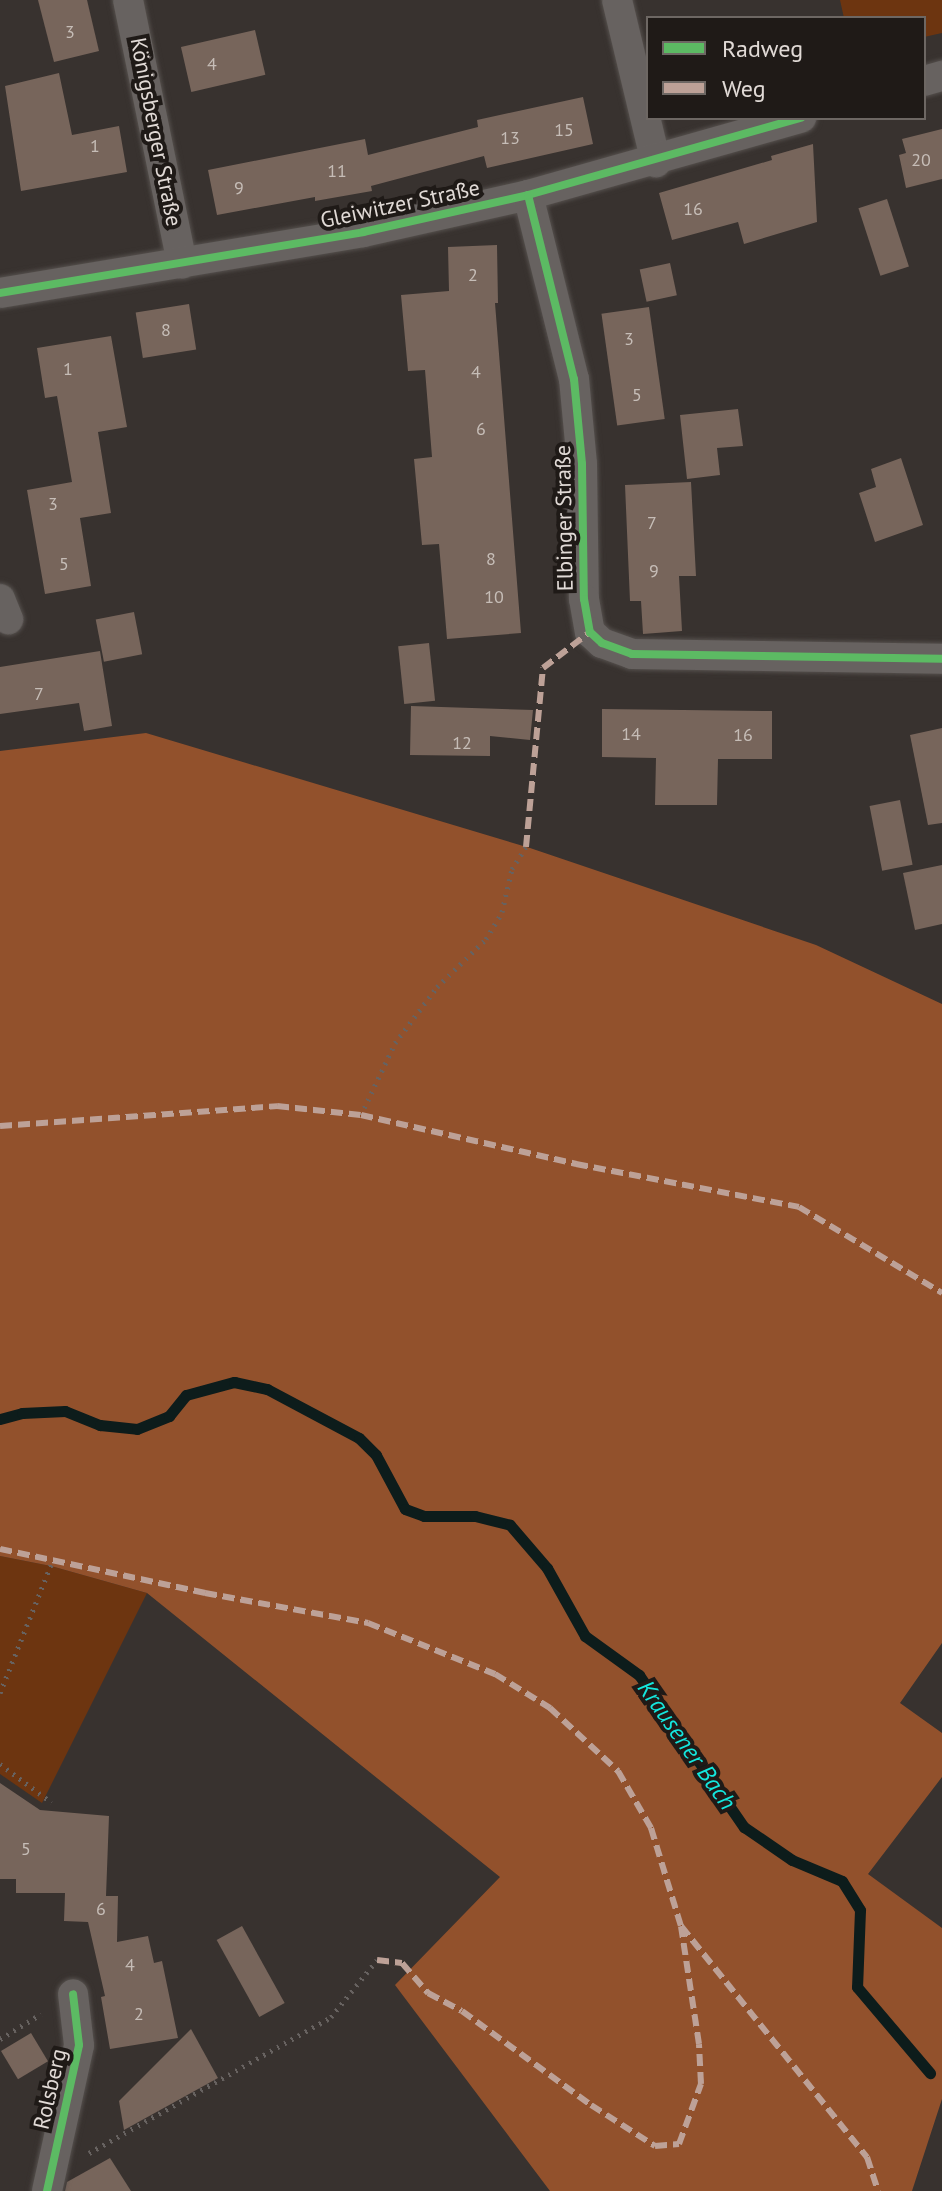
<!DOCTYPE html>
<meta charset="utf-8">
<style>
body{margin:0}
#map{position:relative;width:942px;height:2191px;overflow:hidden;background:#38322f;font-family:"PT Sans",sans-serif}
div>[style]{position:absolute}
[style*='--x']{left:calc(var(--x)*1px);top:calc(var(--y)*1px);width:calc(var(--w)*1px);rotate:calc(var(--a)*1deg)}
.green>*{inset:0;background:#6d3510}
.forest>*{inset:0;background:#92512c}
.stream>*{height:11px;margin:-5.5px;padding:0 5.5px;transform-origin:5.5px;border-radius:5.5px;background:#0d1c1b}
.building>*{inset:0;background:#77655b;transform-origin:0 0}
.path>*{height:5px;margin-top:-2.5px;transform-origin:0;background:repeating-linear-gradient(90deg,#676260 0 2px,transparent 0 8px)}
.roads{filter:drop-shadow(0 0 2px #55504d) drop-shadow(0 0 2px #55504d)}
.street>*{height:30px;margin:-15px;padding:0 15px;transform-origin:15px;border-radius:15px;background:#676260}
.quiet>*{height:6px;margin-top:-3px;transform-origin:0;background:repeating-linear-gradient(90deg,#bda197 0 12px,transparent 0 18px)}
.cycleway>*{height:8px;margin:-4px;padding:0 4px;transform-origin:4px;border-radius:4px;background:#5cba63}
span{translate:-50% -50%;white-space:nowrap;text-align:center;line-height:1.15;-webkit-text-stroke:8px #1f1a17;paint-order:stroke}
.number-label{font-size:18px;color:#c6bdb7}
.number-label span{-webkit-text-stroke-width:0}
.street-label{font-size:22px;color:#e1dad6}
.water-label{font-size:24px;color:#14e7de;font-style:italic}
.legend{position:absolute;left:646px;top:16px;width:280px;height:104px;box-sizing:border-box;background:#1f1a17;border:2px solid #6d6763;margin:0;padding:10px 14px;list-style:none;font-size:24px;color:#e1dad6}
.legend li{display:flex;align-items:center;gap:16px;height:40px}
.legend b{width:40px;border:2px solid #6d6763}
</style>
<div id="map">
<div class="green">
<i style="clip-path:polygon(840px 0,942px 0,942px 33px,924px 37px,924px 18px,844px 18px)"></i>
<i style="clip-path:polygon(0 1556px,51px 1566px,147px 1593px,42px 1803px,0 1774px)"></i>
</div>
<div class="forest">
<i style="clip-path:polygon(146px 733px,530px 848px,816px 945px,942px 1004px,942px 1643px,900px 1703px,942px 1733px,942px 1777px,868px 1874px,942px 1928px,942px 2099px,912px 2191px,550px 2191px,395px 1985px,500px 1877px,147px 1593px,51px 1566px,0 1556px,0 751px)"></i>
</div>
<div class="stream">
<i style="--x:0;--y:1419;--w:23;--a:-15"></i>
<i style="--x:22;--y:1413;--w:43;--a:-2.7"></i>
<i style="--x:65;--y:1411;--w:38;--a:22"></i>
<i style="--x:100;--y:1425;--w:37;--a:6"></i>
<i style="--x:137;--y:1429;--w:35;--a:-22"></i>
<i style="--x:169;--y:1416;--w:27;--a:-51"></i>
<i style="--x:186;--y:1395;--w:50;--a:-15.2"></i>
<i style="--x:234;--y:1382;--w:34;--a:12"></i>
<i style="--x:267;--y:1389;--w:104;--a:28"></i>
<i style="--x:359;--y:1438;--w:24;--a:45"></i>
<i style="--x:376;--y:1455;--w:61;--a:61.8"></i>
<i style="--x:405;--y:1509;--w:20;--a:20"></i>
<i style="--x:424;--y:1516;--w:51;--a:0"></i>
<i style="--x:475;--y:1516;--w:36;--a:14"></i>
<i style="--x:510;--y:1525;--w:57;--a:49.3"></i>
<i style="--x:547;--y:1568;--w:78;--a:60.8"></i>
<i style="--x:585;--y:1636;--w:67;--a:35.8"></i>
<i style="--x:639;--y:1675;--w:185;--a:55.4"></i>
<i style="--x:744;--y:1827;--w:58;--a:34.5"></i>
<i style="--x:792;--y:1860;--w:54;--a:22.8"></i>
<i style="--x:842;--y:1881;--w:34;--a:58"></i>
<i style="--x:860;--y:1910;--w:77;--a:92.2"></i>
<i style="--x:857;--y:1987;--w:113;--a:49.7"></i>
</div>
<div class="building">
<i style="clip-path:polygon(38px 0,87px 0,99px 51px,54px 62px)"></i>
<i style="left:255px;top:30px;width:46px;height:76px;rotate:77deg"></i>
<i style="clip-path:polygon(59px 73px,72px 135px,119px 126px,127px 172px,21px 191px,5px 86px)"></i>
<i style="clip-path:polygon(583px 97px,593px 144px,487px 168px,484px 156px,371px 186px,372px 191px,315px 201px,315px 197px,217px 215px,208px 170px,365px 139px,368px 155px,478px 127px,477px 120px)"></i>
<i style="clip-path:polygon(942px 129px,942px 179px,906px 188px,899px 155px,906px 153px,902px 139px)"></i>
<i style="clip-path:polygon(813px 144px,817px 222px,744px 244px,738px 222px,672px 240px,659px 193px,772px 160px,771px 156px)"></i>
<i style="left:887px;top:199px;width:71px;height:30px;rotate:72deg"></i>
<i style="clip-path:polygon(497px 245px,498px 303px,495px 303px,521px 633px,447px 639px,439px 544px,422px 545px,414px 459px,432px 457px,425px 370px,408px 371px,401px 295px,449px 291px,448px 247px)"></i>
<i style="left:670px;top:263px;width:33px;height:31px;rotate:78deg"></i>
<i style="left:189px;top:304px;width:46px;height:54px;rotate:81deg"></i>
<i style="left:649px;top:307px;width:113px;height:48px;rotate:82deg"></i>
<i style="clip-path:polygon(111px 336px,127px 427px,98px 432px,111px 513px,80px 518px,91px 586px,45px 594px,27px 490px,72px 482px,57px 396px,45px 398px,37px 348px)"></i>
<i style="clip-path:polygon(738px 409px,743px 446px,717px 448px,720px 475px,687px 479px,680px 415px)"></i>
<i style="clip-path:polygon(901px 458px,923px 525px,875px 542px,859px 493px,876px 487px,871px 469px)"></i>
<i style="clip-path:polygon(691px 482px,696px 576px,679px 576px,682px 631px,643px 634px,641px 601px,630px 601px,625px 485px)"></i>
<i style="left:134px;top:612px;width:43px;height:39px;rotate:79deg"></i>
<i style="left:429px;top:643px;width:58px;height:31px;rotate:84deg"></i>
<i style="clip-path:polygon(100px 651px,112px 726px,84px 731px,79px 703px,0 714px,0 667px)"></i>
<i style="clip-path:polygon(411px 706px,533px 710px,530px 740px,490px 736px,490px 756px,410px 755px)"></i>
<i style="clip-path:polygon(602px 709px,772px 711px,772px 759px,718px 759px,717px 805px,655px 805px,656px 758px,602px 757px)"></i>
<i style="clip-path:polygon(942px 728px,942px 823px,928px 825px,910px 735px)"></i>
<i style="left:900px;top:800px;width:66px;height:31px;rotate:79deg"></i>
<i style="clip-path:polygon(942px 865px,942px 924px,915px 930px,903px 873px)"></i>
<i style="clip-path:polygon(0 1783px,40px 1810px,109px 1816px,106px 1896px,118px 1896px,117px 1942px,148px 1936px,154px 1963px,162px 1961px,178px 2038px,110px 2049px,101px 1997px,105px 1996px,88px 1922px,64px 1921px,65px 1893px,16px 1893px,16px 1879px,0 1879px)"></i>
<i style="left:242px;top:1926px;width:88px;height:29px;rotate:61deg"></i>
<i style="clip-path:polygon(191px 2029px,218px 2078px,124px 2130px,119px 2101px)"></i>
<i style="left:31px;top:2033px;width:33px;height:35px;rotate:59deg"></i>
<i style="clip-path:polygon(110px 2158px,131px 2191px,65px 2191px,67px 2182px)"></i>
</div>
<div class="path">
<i style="--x:361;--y:1115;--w:80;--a:-64.7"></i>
<i style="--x:395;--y:1043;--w:70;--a:-53.1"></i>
<i style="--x:437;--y:987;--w:69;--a:-44.4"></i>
<i style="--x:486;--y:939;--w:31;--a:-59"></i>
<i style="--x:502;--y:912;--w:44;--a:-76.9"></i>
<i style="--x:512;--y:869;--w:26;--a:-58"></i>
<i style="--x:0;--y:1693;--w:143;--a:-68.3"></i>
<i style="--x:0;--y:1764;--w:64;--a:36.7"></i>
<i style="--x:0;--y:2039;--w:48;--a:-31.4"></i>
<i style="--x:89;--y:2153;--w:278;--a:-29.3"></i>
<i style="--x:331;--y:2017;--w:73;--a:-51.1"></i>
</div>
<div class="roads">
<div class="street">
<i style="--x:128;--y:0;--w:269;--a:78.4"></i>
<i style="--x:617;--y:0;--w:167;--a:76.5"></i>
<i style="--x:924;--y:81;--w:19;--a:-16"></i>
<i style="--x:528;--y:195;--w:190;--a:76"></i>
<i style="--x:574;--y:379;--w:85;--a:84.6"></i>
<i style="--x:582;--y:464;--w:135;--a:89.2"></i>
<i style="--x:584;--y:599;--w:34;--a:80"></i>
<i style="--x:590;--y:632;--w:16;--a:43"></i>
<i style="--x:602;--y:643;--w:32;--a:20"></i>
<i style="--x:632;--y:654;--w:310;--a:0.9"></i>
<i style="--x:0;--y:293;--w:368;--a:-9.5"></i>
<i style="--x:363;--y:232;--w:169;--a:-12.6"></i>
<i style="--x:528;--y:195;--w:284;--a:-15.8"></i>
<i style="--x:0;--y:599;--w:22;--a:68"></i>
<i style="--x:47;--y:2191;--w:149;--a:-77.6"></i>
<i style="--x:79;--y:2045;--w:51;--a:-96.7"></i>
</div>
</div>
<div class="quiet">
<i style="--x:526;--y:847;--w:180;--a:-84.6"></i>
<i style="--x:543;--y:668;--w:59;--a:-37.5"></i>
<i style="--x:0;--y:1126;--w:278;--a:-4.1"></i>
<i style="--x:277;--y:1106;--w:84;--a:6.1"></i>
<i style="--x:361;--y:1115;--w:221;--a:12.8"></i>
<i style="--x:576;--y:1164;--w:227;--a:10.9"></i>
<i style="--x:799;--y:1207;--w:167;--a:31"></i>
<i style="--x:0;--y:1549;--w:210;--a:12.1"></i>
<i style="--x:205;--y:1593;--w:166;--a:10.4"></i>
<i style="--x:368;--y:1623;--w:137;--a:21.9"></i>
<i style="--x:495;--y:1674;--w:65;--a:31.7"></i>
<i style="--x:550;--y:1708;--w:93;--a:42.8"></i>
<i style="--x:618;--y:1771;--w:66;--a:59.9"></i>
<i style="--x:651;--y:1828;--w:102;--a:73"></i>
<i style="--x:681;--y:1926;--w:297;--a:51.2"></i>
<i style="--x:867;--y:2157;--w:36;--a:72"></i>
<i style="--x:377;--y:1960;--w:25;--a:7"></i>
<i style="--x:402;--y:1963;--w:40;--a:49"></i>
<i style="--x:428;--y:1993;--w:38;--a:28"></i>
<i style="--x:462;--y:2011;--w:160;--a:36.1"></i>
<i style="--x:591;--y:2105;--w:76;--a:32.6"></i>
<i style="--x:655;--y:2146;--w:24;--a:-5"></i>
<i style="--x:679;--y:2144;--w:64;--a:-69.9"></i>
<i style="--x:701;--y:2084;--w:40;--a:-92.9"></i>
<i style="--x:699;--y:2044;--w:119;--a:-98.7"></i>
</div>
<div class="cycleway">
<i style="--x:528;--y:195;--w:190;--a:76"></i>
<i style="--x:574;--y:379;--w:85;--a:84.6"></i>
<i style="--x:582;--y:464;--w:135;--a:89.2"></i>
<i style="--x:584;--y:599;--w:34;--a:80"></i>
<i style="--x:590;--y:632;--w:16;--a:43"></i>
<i style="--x:602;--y:643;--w:32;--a:20"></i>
<i style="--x:632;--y:654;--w:310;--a:0.9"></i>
<i style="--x:0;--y:293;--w:368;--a:-9.5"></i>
<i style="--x:363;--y:232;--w:169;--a:-12.6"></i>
<i style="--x:528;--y:195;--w:284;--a:-15.8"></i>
<i style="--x:47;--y:2191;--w:149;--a:-77.6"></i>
<i style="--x:79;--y:2045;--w:51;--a:-96.7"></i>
</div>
<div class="number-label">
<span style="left:70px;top:32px">3</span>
<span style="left:212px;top:64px">4</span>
<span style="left:564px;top:130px">15</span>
<span style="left:510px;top:138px">13</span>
<span style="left:95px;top:146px">1</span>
<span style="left:921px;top:160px">20</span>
<span style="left:337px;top:171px">11</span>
<span style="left:239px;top:188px">9</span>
<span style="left:693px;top:209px">16</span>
<span style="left:473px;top:275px">2</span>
<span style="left:166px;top:330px">8</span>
<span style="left:629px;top:339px">3</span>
<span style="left:68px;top:369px">1</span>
<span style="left:476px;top:372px">4</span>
<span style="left:637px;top:395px">5</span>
<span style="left:481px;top:429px">6</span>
<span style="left:53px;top:504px">3</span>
<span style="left:652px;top:523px">7</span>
<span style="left:491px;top:559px">8</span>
<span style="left:64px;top:564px">5</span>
<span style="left:654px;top:571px">9</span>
<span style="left:494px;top:597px">10</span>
<span style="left:39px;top:694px">7</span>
<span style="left:631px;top:734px">14</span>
<span style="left:743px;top:735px">16</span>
<span style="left:462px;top:743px">12</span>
<span style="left:26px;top:1849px">5</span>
<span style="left:101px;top:1909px">6</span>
<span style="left:130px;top:1965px">4</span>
<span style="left:139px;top:2014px">2</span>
</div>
<div class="street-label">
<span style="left:156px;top:132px;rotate:79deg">Königsberger Straße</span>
<span style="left:400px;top:204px;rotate:-12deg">Gleiwitzer Straße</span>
<span style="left:564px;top:518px;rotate:-91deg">Elbinger Straße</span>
<span style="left:50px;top:2089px;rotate:-77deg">Rolsberg</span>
</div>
<div class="water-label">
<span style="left:687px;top:1745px;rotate:55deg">Krausener Bach</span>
</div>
<ul class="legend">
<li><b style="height:10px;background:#5cba63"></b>Radweg</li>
<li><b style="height:10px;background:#bda197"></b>Weg</li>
</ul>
</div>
